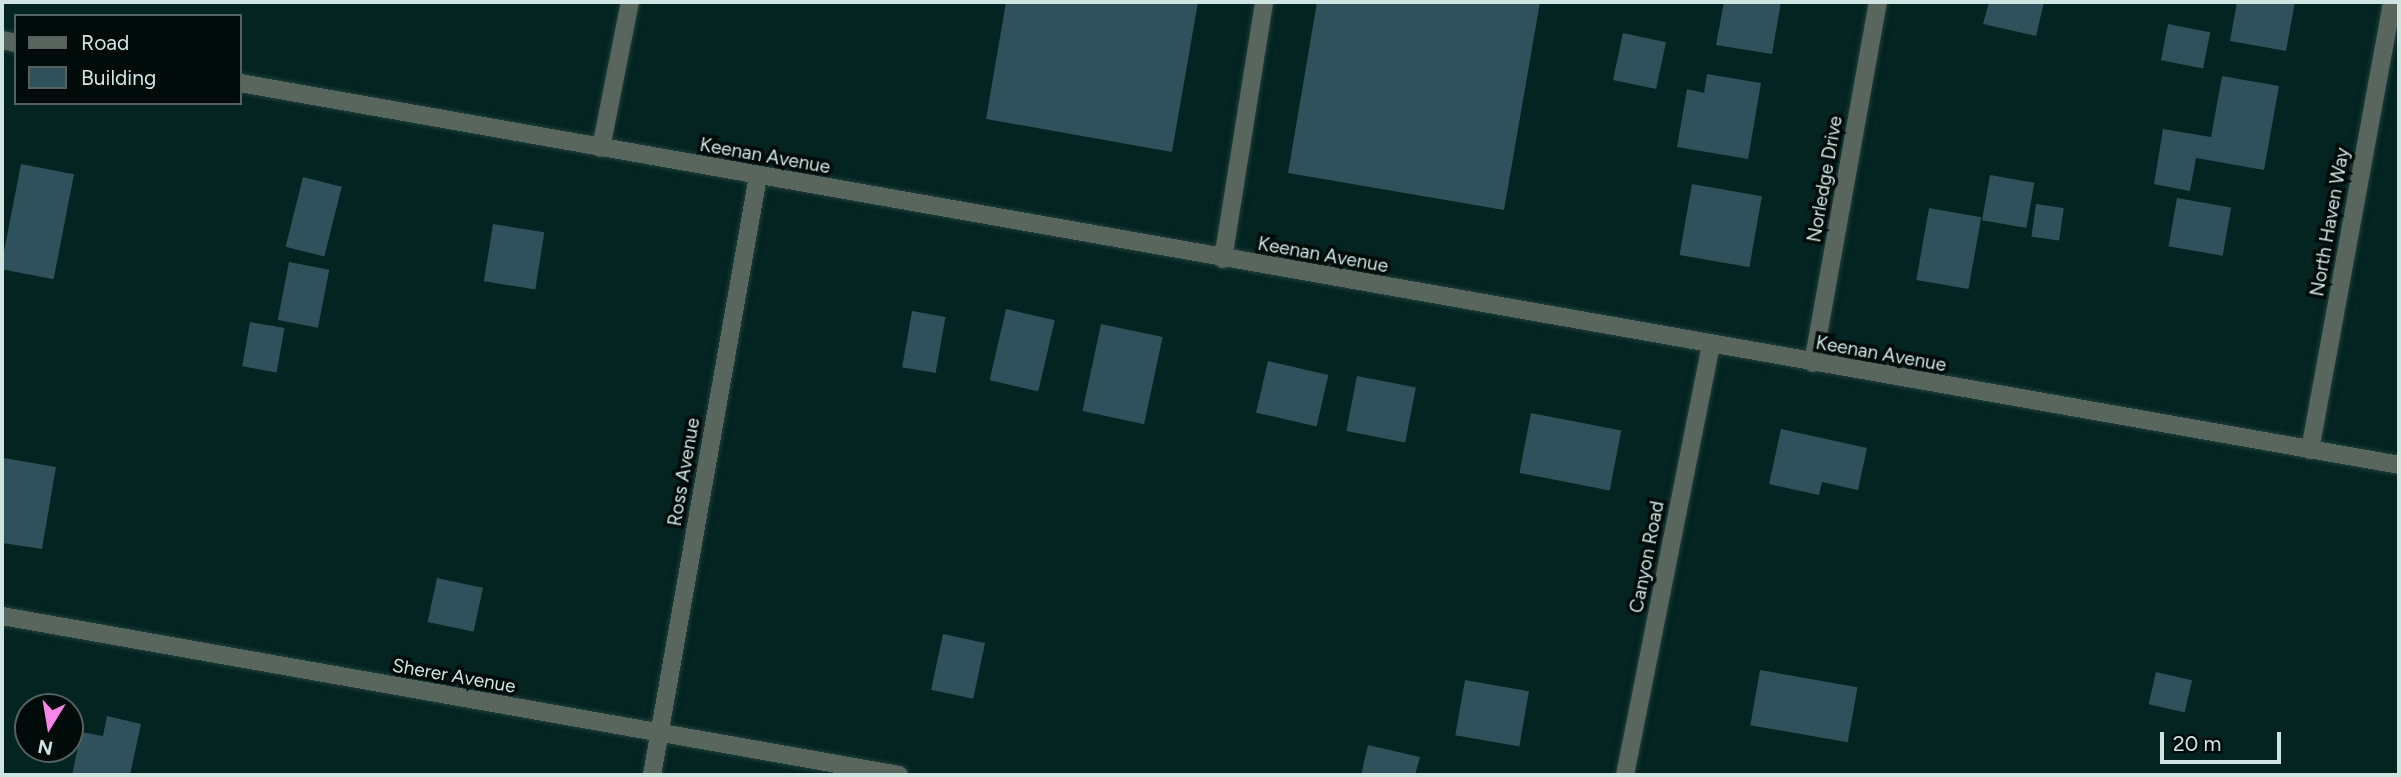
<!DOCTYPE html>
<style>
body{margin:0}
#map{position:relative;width:2401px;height:777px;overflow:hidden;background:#032421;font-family:Figtree,sans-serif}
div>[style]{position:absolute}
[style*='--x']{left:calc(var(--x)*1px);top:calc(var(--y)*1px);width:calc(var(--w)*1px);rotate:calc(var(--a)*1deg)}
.building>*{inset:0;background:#2e515b;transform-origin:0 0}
.roads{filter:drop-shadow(0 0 2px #203f3c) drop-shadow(0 0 2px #203f3c)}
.minor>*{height:18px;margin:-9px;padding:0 9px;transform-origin:9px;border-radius:9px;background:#59665e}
span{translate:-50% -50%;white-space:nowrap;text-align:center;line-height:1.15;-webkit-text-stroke:7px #000b0a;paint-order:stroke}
.street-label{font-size:19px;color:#cfe5e2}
.frame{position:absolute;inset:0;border:4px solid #cfe5e2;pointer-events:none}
.legend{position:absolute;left:14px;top:14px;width:228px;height:91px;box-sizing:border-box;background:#000b0a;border:2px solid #536260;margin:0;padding:9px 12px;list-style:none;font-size:21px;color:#cfe5e2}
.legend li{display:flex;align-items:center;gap:14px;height:35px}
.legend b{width:35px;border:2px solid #536260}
.north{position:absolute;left:14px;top:693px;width:70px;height:70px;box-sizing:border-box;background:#000b0a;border:2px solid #536260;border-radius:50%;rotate:191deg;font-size:19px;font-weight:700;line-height:28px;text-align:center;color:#cfe5e2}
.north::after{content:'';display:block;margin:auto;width:24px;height:32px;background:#f987e8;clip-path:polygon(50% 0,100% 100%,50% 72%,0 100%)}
.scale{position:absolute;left:2160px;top:732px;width:121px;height:32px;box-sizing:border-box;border:4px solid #cfe5e2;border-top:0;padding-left:9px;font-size:21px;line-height:24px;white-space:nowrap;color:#cfe5e2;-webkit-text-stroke:5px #000b0a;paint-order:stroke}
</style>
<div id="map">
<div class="building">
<i style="clip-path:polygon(1006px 2px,1198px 2px,1172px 152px,986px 119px)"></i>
<i style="clip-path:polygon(1317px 2px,1540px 2px,1504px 210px,1288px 173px)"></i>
<i style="clip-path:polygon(1724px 2px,1781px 2px,1772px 54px,1716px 45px)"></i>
<i style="clip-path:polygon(1989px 2px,2044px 2px,2036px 36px,1983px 24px)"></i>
<i style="clip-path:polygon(2237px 2px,2295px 2px,2286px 51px,2230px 41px)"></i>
<i style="left:2168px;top:24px;width:43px;height:37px;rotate:11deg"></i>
<i style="left:1623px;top:33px;width:44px;height:48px;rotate:12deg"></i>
<i style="clip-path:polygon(1707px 74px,1761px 83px,1748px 159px,1677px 147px,1687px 89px,1704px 93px)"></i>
<i style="clip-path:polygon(2222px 76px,2279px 86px,2264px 170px,2196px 158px,2190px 191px,2154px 184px,2163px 129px,2211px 137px)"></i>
<i style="left:21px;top:164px;width:54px;height:107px;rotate:11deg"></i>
<i style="left:1990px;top:175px;width:45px;height:46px;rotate:10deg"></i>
<i style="left:303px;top:177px;width:40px;height:72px;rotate:14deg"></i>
<i style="left:1692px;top:184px;width:71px;height:72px;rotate:10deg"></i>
<i style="left:2177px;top:198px;width:55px;height:49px;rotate:10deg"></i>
<i style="left:2036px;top:204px;width:28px;height:33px;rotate:8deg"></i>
<i style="left:1929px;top:208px;width:53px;height:73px;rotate:10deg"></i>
<i style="left:493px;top:224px;width:52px;height:58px;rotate:9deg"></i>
<i style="left:289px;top:262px;width:41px;height:59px;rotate:11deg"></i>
<i style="left:1006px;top:309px;width:50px;height:73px;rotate:13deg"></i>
<i style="left:912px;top:311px;width:34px;height:57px;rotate:10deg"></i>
<i style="left:250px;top:322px;width:35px;height:45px;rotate:10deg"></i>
<i style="left:1101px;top:324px;width:63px;height:89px;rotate:12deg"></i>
<i style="left:1268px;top:361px;width:62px;height:53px;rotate:13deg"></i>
<i style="left:1357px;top:376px;width:60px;height:56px;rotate:11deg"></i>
<i style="left:1531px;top:413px;width:92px;height:61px;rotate:11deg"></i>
<i style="clip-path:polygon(1781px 429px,1867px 448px,1858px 490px,1822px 482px,1819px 495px,1769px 484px)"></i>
<i style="clip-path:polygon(4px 458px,56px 467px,42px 549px,2px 543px)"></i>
<i style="left:437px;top:578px;width:47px;height:45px;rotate:12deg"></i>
<i style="left:943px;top:634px;width:43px;height:57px;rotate:12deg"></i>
<i style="left:1760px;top:670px;width:99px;height:56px;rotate:10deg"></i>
<i style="left:2156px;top:672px;width:37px;height:33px;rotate:13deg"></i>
<i style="left:1465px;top:680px;width:65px;height:56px;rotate:10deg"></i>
<i style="clip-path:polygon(107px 716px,141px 724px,130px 775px,72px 775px,81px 732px,103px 736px)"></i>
<i style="clip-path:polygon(1368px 745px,1420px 757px,1415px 775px,1361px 775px)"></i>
</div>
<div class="roads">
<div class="minor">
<i style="--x:2;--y:40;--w:14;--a:12"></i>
<i style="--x:240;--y:83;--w:2193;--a:10.03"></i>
<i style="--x:601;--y:148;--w:149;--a:-78.8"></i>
<i style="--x:1223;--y:259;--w:260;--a:-80.9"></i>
<i style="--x:1813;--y:363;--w:367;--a:-79.8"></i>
<i style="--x:2310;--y:450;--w:455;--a:-79.6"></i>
<i style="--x:2;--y:616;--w:911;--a:10.05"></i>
<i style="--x:652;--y:775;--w:608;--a:-79.96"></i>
<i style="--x:1625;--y:775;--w:438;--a:-78.7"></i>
</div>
</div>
<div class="street-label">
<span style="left:765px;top:156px;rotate:10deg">Keenan Avenue</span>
<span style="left:1825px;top:179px;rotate:-80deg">Norledge Drive</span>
<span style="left:2330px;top:222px;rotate:-80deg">North Haven Way</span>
<span style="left:1323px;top:255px;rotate:10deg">Keenan Avenue</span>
<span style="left:1881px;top:354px;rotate:10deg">Keenan Avenue</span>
<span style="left:684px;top:472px;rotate:-80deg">Ross Avenue</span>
<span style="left:1647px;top:557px;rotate:-79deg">Canyon Road</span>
<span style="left:454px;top:676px;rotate:10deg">Sherer Avenue</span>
</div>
<div class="frame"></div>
<ul class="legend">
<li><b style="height:9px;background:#59665e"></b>Road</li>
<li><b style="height:19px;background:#2e515b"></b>Building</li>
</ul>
<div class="north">N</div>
<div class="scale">20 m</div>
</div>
